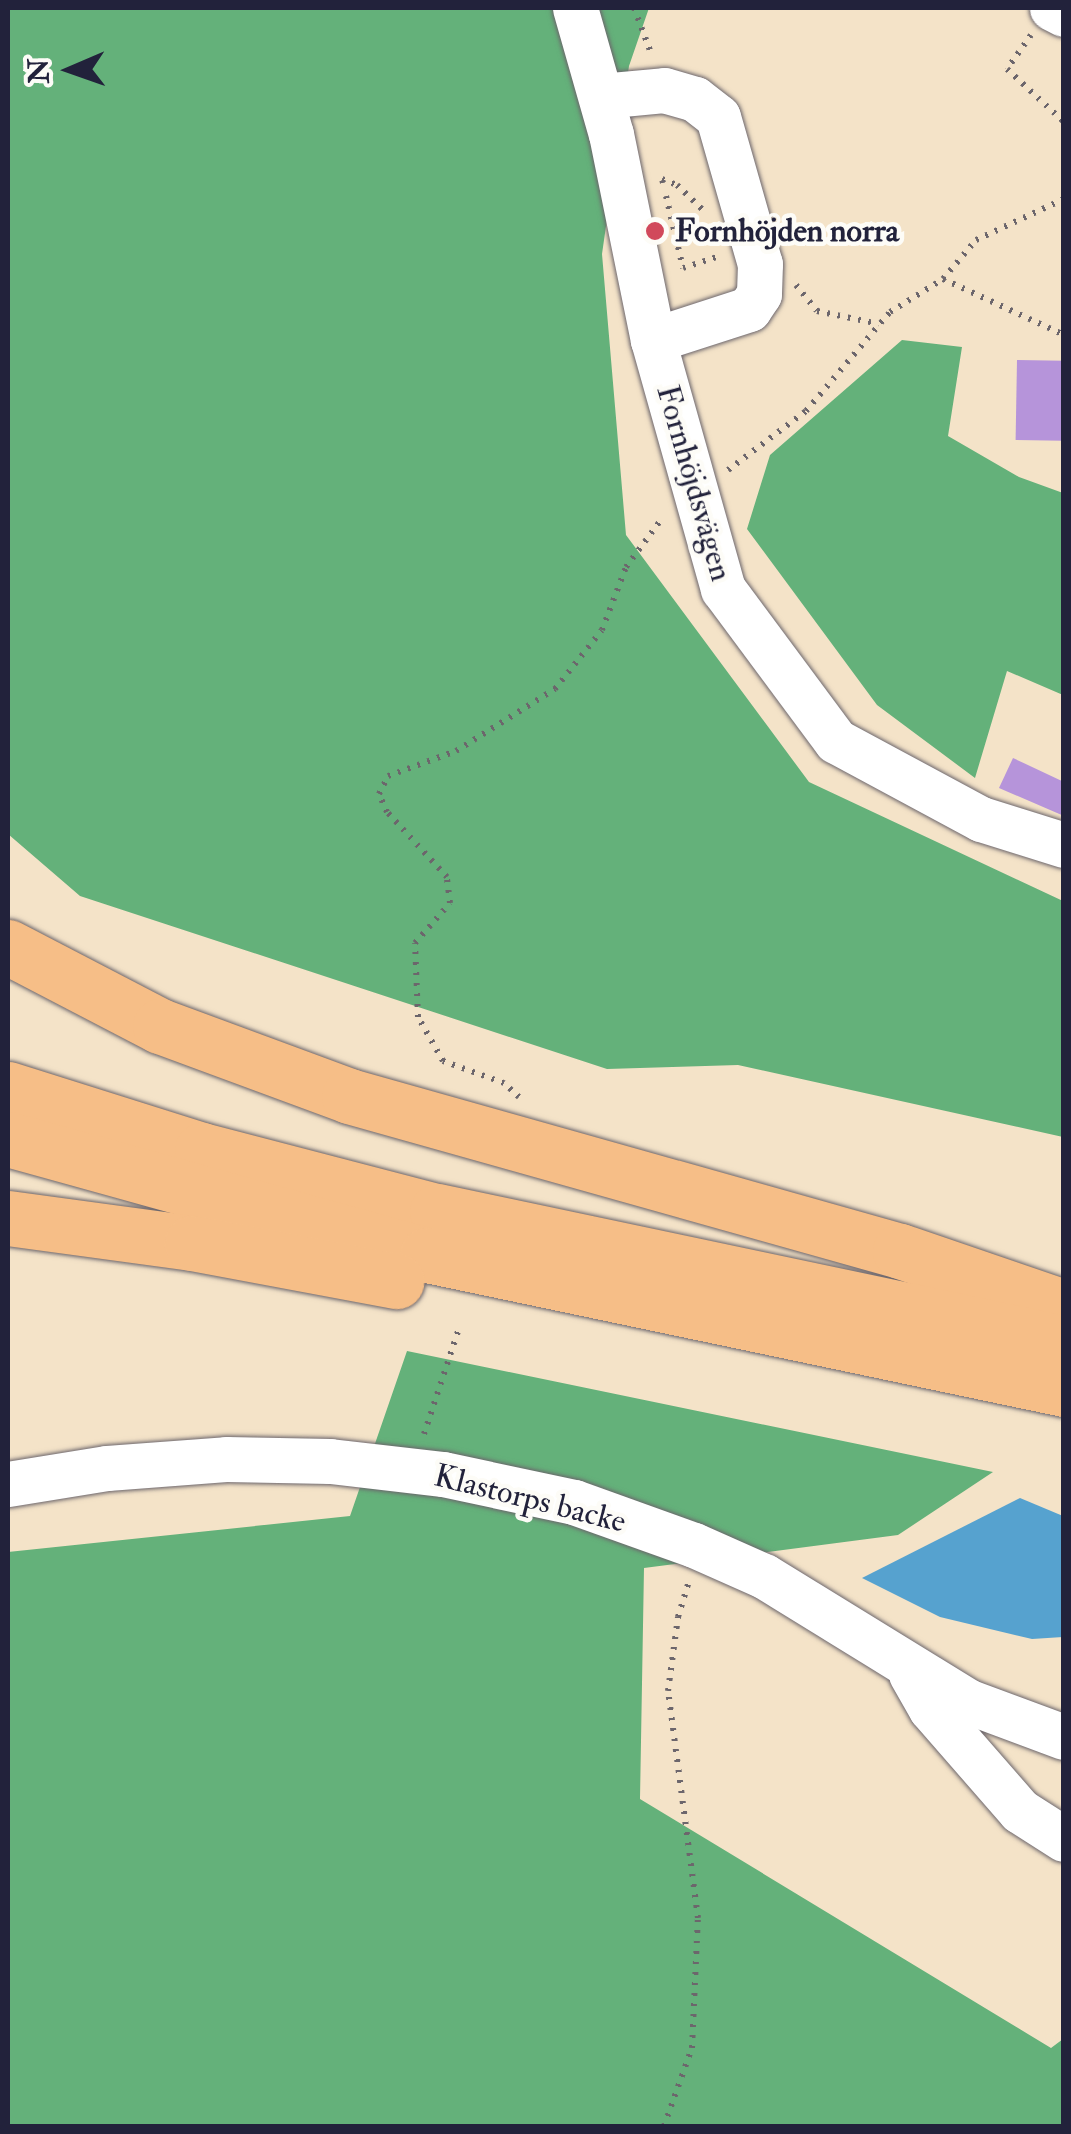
<!DOCTYPE html>
<meta charset="utf-8">
<style>
body{margin:0}
#map{position:relative;width:1071px;height:2134px;overflow:hidden;background:#f4e3c8;font-family:"IM FELL Double Pica",serif}
div>[style]{position:absolute}
[style*='--x']{left:calc(var(--x)*1px);top:calc(var(--y)*1px);width:calc(var(--w)*1px);rotate:calc(var(--a)*1deg)}
.forest>*{inset:0;background:#64b17a}
.water>*{inset:0;background:#56a2cf}
.building>*{inset:0;background:#b694da;transform-origin:0 0}
.path>*{height:6px;margin-top:-3px;transform-origin:0;background:repeating-linear-gradient(90deg,#6c666c 0 2.5px,transparent 0 10.5px)}
.roads{filter:drop-shadow(0 0 2px #6c666c) drop-shadow(0 0 2px #6c666c)}
.minor>*{height:45px;margin:-22.5px;padding:0 22.5px;transform-origin:22.5px;border-radius:22.5px;background:#fff}
.highway>*{height:55px;margin:-27.5px;padding:0 27.5px;transform-origin:27.5px;border-radius:27.5px;background:#f6be87}
.dots>*{width:28px;height:28px;translate:-50% -50%;box-sizing:border-box;border:5px solid #fdfcf7;border-radius:50%}
span{translate:-50% -50%;white-space:nowrap;text-align:center;line-height:1.15;-webkit-text-stroke:9px #fdfcf7;paint-order:stroke}
.poi-label{font-size:32px;color:#22223b;font-weight:700}
.left{translate:0 -50%;text-align:left}
.street-label{font-size:32px;color:#22223b}
.frame{position:absolute;inset:0;border:10px solid #22223b;pointer-events:none}
.north{position:absolute;left:20px;top:20px;width:100px;height:100px;-webkit-text-stroke:8px #fdfcf7;paint-order:stroke;rotate:268deg;font-size:28px;font-weight:700;line-height:40px;text-align:center;color:#22223b}
.north::after{content:'';display:block;margin:auto;width:35px;height:45px;background:#22223b;clip-path:polygon(50% 0,100% 100%,50% 72%,0 100%)}
</style>
<div id="map">
<div class="forest">
<i style="clip-path:polygon(8px 8px,649px 8px,629px 66px,602px 254px,626px 535px,809px 782px,1063px 901px,1063px 1137px,738px 1065px,607px 1069px,80px 896px,8px 834px)"></i>
<i style="clip-path:polygon(902px 340px,962px 347px,948px 436px,1019px 477px,1063px 493px,1063px 695px,1007px 671px,975px 778px,877px 705px,747px 529px,770px 455px)"></i>
<i style="clip-path:polygon(407px 1351px,993px 1472px,898px 1535px,644px 1568px,640px 1799px,1051px 2048px,1063px 2039px,1063px 2126px,8px 2126px,8px 1552px,350px 1516px)"></i>
</div>
<div class="water">
<i style="clip-path:polygon(1020px 1498px,1063px 1516px,1063px 1637px,1032px 1639px,940px 1617px,862px 1578px)"></i>
</div>
<div class="building">
<i style="left:1017px;top:360px;width:47px;height:80px;rotate:1deg"></i>
<i style="clip-path:polygon(1013px 758px,1064px 782px,1064px 816px,999px 788px)"></i>
</div>
<div class="path">
<i style="--x:634;--y:8;--w:48;--a:69.3"></i>
<i style="--x:1031;--y:35;--w:42;--a:125.2"></i>
<i style="--x:1007;--y:69;--w:78;--a:42.9"></i>
<i style="--x:663;--y:183;--w:4;--a:-104"></i>
<i style="--x:662;--y:179;--w:16;--a:22"></i>
<i style="--x:677;--y:185;--w:37;--a:44"></i>
<i style="--x:666;--y:196;--w:74;--a:76.7"></i>
<i style="--x:683;--y:268;--w:39;--a:-18"></i>
<i style="--x:943;--y:279;--w:133;--a:24.8"></i>
<i style="--x:796;--y:285;--w:33;--a:51"></i>
<i style="--x:817;--y:311;--w:63;--a:11.8"></i>
<i style="--x:728;--y:470;--w:98;--a:-37.1"></i>
<i style="--x:806;--y:411;--w:130;--a:-49.7"></i>
<i style="--x:890;--y:312;--w:62;--a:-31.9"></i>
<i style="--x:943;--y:279;--w:51;--a:-49.8"></i>
<i style="--x:976;--y:240;--w:97;--a:-25"></i>
<i style="--x:519;--y:1097;--w:21;--a:-137"></i>
<i style="--x:504;--y:1083;--w:65;--a:-160.2"></i>
<i style="--x:443;--y:1061;--w:51;--a:-119.6"></i>
<i style="--x:418;--y:1017;--w:74;--a:-92.3"></i>
<i style="--x:415;--y:943;--w:53;--a:-48.8"></i>
<i style="--x:450;--y:903;--w:26;--a:-97"></i>
<i style="--x:447;--y:877;--w:88;--a:-132.7"></i>
<i style="--x:387;--y:812;--w:20;--a:-114"></i>
<i style="--x:379;--y:794;--w:20;--a:-63"></i>
<i style="--x:388;--y:776;--w:72;--a:-20.2"></i>
<i style="--x:456;--y:751;--w:117;--a:-32.1"></i>
<i style="--x:555;--y:689;--w:75;--a:-51.5"></i>
<i style="--x:602;--y:630;--w:67;--a:-69.1"></i>
<i style="--x:626;--y:567;--w:62;--a:-53.5"></i>
<i style="--x:424;--y:1434;--w:108;--a:-71.7"></i>
<i style="--x:664;--y:2126;--w:83;--a:-70.3"></i>
<i style="--x:692;--y:2048;--w:130;--a:-87.4"></i>
<i style="--x:698;--y:1918;--w:229;--a:-97.5"></i>
<i style="--x:668;--y:1691;--w:75;--a:-82.3"></i>
<i style="--x:678;--y:1617;--w:37;--a:-73"></i>
</div>
<div class="roads">
<div class="minor">
<i style="--x:575;--y:8;--w:131;--a:74.1"></i>
<i style="--x:611;--y:134;--w:210;--a:78.5"></i>
<i style="--x:653;--y:340;--w:259;--a:74.3"></i>
<i style="--x:723;--y:589;--w:189;--a:53.4"></i>
<i style="--x:836;--y:741;--w:165;--a:28.3"></i>
<i style="--x:981;--y:819;--w:87;--a:17.4"></i>
<i style="--x:1052;--y:8;--w:13;--a:27"></i>
<i style="--x:601;--y:96;--w:63;--a:-5.4"></i>
<i style="--x:664;--y:90;--w:32;--a:16"></i>
<i style="--x:695;--y:99;--w:29;--a:38"></i>
<i style="--x:718;--y:117;--w:153;--a:74.1"></i>
<i style="--x:760;--y:264;--w:30;--a:92"></i>
<i style="--x:759;--y:294;--w:18;--a:124"></i>
<i style="--x:749;--y:309;--w:101;--a:162.1"></i>
<i style="--x:8;--y:1484;--w:100;--a:-9.2"></i>
<i style="--x:107;--y:1468;--w:119;--a:-4.3"></i>
<i style="--x:226;--y:1459;--w:104;--a:1.1"></i>
<i style="--x:330;--y:1461;--w:114;--a:6.6"></i>
<i style="--x:443;--y:1474;--w:134;--a:12.1"></i>
<i style="--x:574;--y:1502;--w:127;--a:19.7"></i>
<i style="--x:694;--y:1545;--w:77;--a:23.9"></i>
<i style="--x:764;--y:1576;--w:238;--a:31.6"></i>
<i style="--x:967;--y:1701;--w:103;--a:20.4"></i>
<i style="--x:911;--y:1674;--w:40;--a:60.3"></i>
<i style="--x:931;--y:1709;--w:135;--a:48.9"></i>
<i style="--x:1020;--y:1811;--w:52;--a:32.5"></i>
</div>
<div class="highway">
<i style="--x:8;--y:947;--w:171;--a:27.5"></i>
<i style="--x:160;--y:1026;--w:202;--a:20.3"></i>
<i style="--x:349;--y:1096;--w:572;--a:15.71"></i>
<i style="--x:900;--y:1251;--w:173;--a:18.9"></i>
<i style="--x:8;--y:1089;--w:203;--a:17.5"></i>
<i style="--x:202;--y:1150;--w:243;--a:14.6"></i>
<i style="--x:437;--y:1211;--w:641;--a:11.89"></i>
<i style="--x:8;--y:1139;--w:435;--a:15.5"></i>
<i style="--x:427;--y:1255;--w:651;--a:11.88"></i>
<i style="--x:8;--y:1218;--w:186;--a:7.7"></i>
<i style="--x:192;--y:1243;--w:208;--a:10.6"></i>
</div>
</div>
<div class="dots">
<i style="left:655px;top:231px;background:#d1495b"></i>
</div>
<div class="poi-label">
<span class="left" style="left:675px;top:231px">Fornhöjden norra</span>
</div>
<div class="street-label">
<span style="left:694px;top:483px;rotate:74deg">Fornhöjdsvägen</span>
<span style="left:530px;top:1499px;rotate:14deg">Klastorps backe</span>
</div>
<div class="frame"></div>
<div class="north">N</div>
</div>
